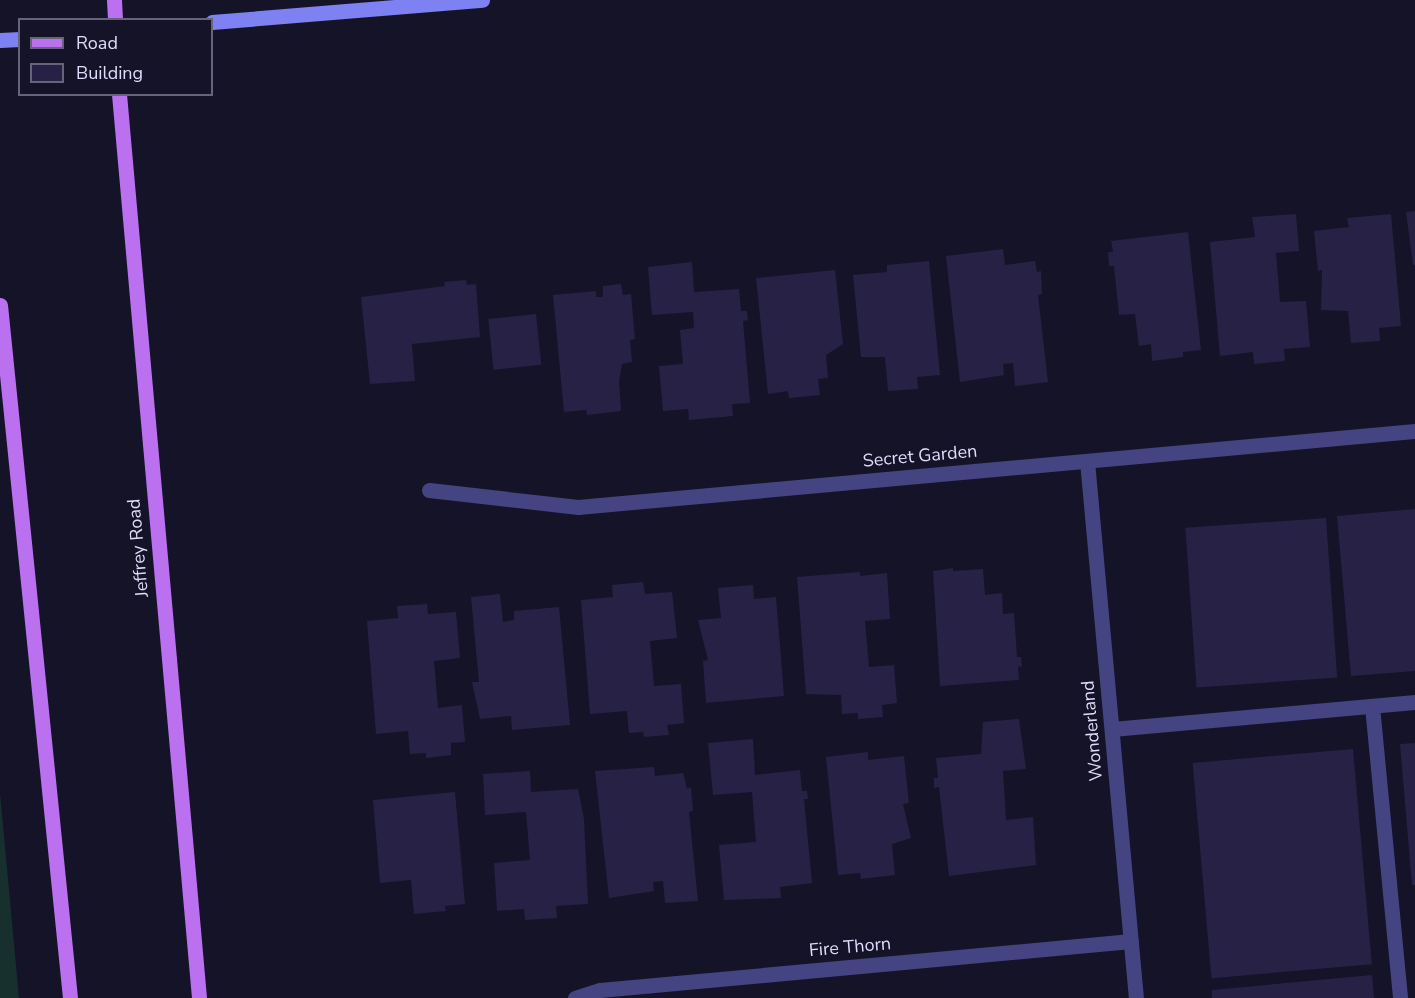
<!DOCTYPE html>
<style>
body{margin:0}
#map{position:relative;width:1415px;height:998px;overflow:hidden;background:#151327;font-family:"Nunito Sans",sans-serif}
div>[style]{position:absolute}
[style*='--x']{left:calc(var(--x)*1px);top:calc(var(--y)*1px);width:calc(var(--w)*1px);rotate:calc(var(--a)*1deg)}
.green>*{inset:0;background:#17302e}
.building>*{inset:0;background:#272146;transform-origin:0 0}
.lane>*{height:15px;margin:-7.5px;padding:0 7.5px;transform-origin:7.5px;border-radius:7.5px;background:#434481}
.street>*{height:15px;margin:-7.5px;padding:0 7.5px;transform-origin:7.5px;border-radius:7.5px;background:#434481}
.secondary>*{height:15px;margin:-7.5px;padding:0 7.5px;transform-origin:7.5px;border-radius:7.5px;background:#7e81f1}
.primary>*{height:15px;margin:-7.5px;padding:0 7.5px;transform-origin:7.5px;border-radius:7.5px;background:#ba70ef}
span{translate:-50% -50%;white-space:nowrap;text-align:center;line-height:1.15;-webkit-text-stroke:5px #151327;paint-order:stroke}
.street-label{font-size:18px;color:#dfddfb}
.legend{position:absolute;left:18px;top:18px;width:195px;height:78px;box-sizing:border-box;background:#151327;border:2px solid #66647c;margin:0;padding:8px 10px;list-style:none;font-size:18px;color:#dfddfb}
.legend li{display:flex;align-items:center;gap:12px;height:30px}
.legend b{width:30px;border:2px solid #66647c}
</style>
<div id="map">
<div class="green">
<i style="clip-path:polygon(0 793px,19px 998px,0 998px)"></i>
</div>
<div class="building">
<i style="clip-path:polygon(1415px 211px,1415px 265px,1413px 265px,1406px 212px)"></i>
<i style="clip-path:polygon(1296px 214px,1299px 251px,1276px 253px,1280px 302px,1306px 301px,1310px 347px,1284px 349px,1285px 361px,1254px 364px,1253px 352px,1220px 356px,1210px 242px,1255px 237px,1252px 217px)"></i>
<i style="clip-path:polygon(1391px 214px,1401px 326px,1379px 328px,1380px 341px,1351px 343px,1348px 311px,1321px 310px,1322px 270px,1318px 271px,1314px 231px,1349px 227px,1347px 218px)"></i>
<i style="clip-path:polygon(1188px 232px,1201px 350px,1183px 352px,1183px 357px,1152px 361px,1151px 344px,1139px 346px,1135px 314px,1119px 315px,1114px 266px,1109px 266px,1108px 252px,1113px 252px,1111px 241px)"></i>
<i style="clip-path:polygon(1003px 249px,1005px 265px,1035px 261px,1037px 272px,1041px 271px,1042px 294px,1038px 295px,1048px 382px,1015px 386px,1013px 363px,1003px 364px,1004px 375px,960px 382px,946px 256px)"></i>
<i style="clip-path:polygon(929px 261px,940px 375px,917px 377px,918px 389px,888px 391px,885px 357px,861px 357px,853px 275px,887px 272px,887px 265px)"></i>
<i style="clip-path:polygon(692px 262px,694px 292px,739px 289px,741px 311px,747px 311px,748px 320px,743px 321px,750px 403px,732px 404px,733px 416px,689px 420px,688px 409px,663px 411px,659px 366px,683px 364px,680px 330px,694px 328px,693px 312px,652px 315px,648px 267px)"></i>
<i style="clip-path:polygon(835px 270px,843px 344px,826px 355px,828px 378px,818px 379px,820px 395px,789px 398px,788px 391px,768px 394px,756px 278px)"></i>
<i style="clip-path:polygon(466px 280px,467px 285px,476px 284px,480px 337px,412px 344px,415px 381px,370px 384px,361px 297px,445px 286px,444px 282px)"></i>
<i style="clip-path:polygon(621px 284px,623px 295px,631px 294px,635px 339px,630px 340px,632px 362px,622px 364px,619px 381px,621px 411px,587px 415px,586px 410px,564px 412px,553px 295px,596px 291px,596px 297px,603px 297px,603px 286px)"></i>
<i style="left:536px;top:314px;width:51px;height:48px;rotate:84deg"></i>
<i style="clip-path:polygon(1415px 509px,1415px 671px,1351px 676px,1337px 516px)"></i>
<i style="left:1326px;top:518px;width:160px;height:141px;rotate:86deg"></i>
<i style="clip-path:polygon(953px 568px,953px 571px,983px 569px,985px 595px,1002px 593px,1003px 614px,1014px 613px,1017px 657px,1021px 657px,1022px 667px,1018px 666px,1019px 680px,940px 686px,933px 571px)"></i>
<i style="clip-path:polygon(860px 572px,860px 576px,887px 573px,890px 619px,865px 621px,869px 667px,894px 665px,897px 703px,882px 705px,883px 717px,858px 719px,858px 713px,842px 714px,841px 695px,806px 694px,797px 577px)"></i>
<i style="clip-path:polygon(643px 582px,645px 594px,672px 592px,677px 638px,650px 641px,654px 686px,681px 684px,684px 723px,667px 725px,669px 735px,644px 737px,643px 732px,629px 733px,627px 711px,590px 714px,581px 600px,613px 597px,612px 585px)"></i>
<i style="clip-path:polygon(753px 585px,754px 599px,776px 597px,784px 696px,706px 703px,703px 661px,708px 660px,698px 620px,721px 618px,718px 588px)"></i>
<i style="clip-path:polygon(500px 594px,503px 622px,514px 620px,514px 611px,559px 607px,570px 725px,512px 730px,511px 716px,480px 719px,472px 682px,479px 682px,471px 597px)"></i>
<i style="clip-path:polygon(427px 604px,428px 614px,456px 612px,460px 658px,434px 661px,438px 708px,462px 705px,465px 742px,451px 743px,451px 755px,426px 758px,426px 753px,410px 754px,408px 731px,376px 734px,367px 621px,398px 618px,397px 606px)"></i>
<i style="clip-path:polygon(1019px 719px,1026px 769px,1003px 771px,1006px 820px,1033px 817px,1036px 865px,949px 876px,939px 787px,934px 788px,934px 778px,938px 778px,936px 758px,981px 754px,983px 722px)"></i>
<i style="clip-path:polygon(753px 739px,755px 775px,800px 770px,802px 791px,807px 791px,808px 799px,804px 799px,812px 883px,780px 887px,781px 898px,724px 900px,719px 845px,756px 842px,752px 792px,713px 795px,708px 743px)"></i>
<i style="clip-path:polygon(1415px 743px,1415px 885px,1412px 885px,1400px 744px)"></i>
<i style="left:1353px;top:749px;width:216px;height:161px;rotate:85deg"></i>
<i style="clip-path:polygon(868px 752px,868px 760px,904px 756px,909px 803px,903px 804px,911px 838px,892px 844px,895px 875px,861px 879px,860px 873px,838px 875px,826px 757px)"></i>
<i style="clip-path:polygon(654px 767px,655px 776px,683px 773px,687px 788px,691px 788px,693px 811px,689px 812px,698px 901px,665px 903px,663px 881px,653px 882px,654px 891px,609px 898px,595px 771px)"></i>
<i style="clip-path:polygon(530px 771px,531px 792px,578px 789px,584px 819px,588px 904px,556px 906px,557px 918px,525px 920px,524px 909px,497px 911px,494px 863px,530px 860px,526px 812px,485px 815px,483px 774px)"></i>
<i style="clip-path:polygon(455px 792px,465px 904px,445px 906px,446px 911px,414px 914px,411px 880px,380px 883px,373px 800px)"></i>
<i style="clip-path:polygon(1372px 975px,1374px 998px,1212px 998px,1212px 990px)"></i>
</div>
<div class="lane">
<i style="--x:1372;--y:706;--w:293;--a:84.5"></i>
<i style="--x:1112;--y:729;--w:304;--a:-5.1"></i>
</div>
<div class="street">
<i style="--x:1087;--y:461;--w:539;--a:84.79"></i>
<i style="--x:429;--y:490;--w:150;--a:6.5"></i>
<i style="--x:578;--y:507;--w:840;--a:-5.19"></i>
<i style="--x:575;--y:998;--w:26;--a:-18"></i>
<i style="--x:600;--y:990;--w:533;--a:-5.27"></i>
</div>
<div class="secondary">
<i style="--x:212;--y:22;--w:271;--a:-4.7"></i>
<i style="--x:0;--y:40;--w:20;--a:-3"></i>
</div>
<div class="primary">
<i style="--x:114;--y:0;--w:20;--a:87"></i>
<i style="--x:119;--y:94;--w:908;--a:84.94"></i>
<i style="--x:0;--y:305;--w:697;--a:84.23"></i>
</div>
<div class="street-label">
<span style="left:920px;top:456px;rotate:-5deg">Secret Garden</span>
<span style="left:138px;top:548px;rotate:-95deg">Jeffrey Road</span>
<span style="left:1092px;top:731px;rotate:-95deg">Wonderland</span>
<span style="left:850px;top:947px;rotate:-5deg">Fire Thorn</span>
</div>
<ul class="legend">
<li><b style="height:8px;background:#ba70ef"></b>Road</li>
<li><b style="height:16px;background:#272146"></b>Building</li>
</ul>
</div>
